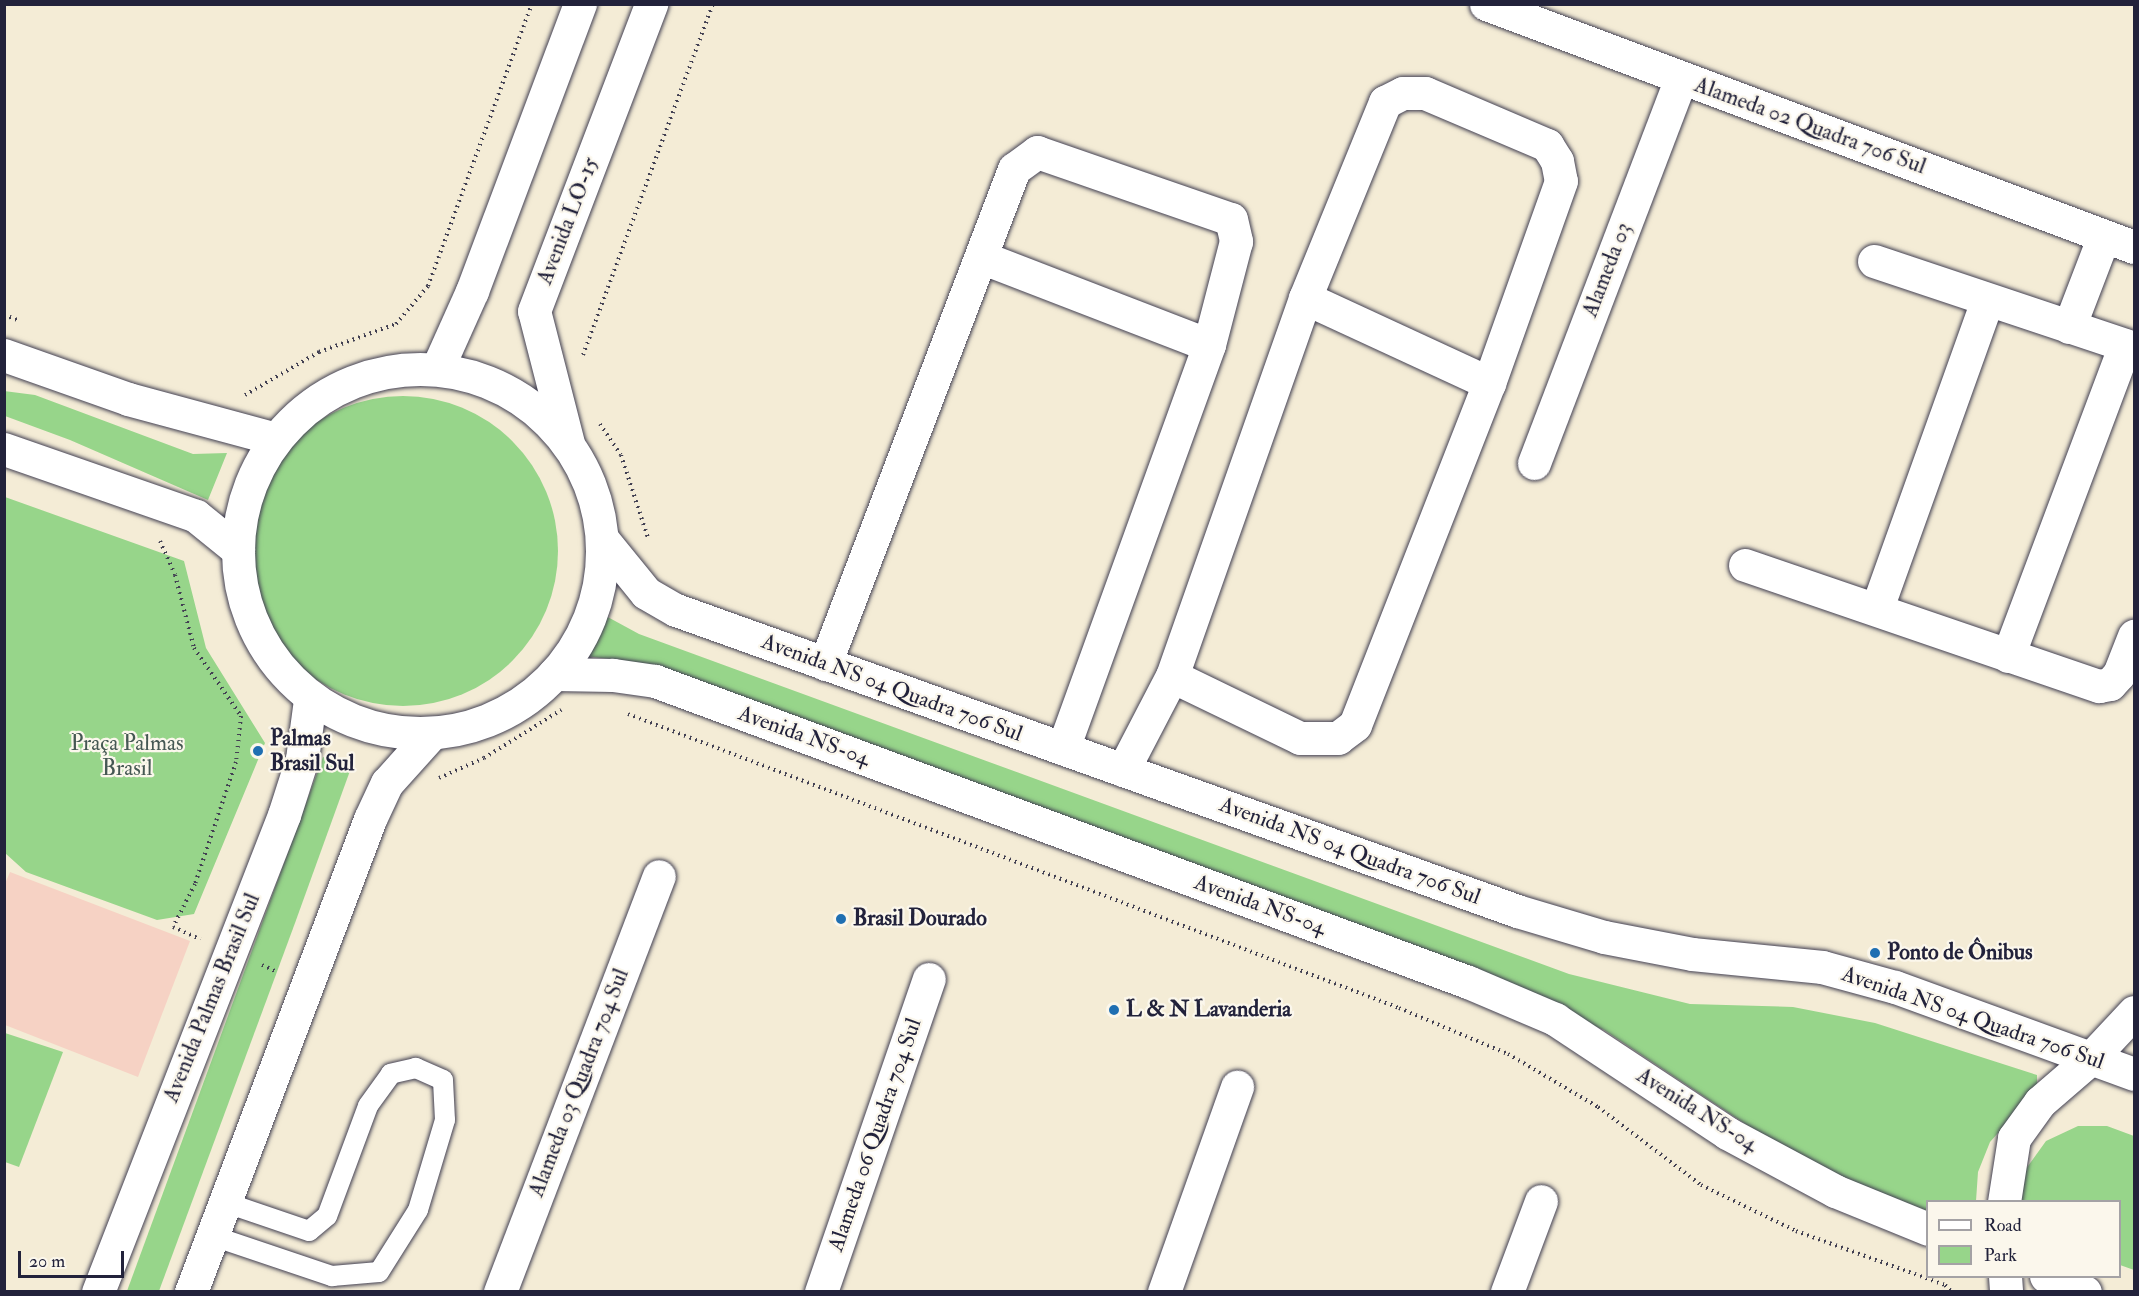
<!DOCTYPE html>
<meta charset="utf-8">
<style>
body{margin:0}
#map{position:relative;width:2139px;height:1296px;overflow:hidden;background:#f4ecd6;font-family:"IM FELL Double Pica",serif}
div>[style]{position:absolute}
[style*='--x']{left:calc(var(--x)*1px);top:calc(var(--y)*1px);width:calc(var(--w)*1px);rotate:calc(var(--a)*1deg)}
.built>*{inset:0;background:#f6d2c4}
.green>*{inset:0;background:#97d58a}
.round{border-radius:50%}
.path>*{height:4px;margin-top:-2px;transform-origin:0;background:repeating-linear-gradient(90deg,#424052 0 1.5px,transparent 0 6px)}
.roads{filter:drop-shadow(0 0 2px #424052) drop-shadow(0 0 2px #424052)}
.service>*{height:20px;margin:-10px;padding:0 10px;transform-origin:10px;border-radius:10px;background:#fff}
.minor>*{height:33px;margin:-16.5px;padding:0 16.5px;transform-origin:16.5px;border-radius:16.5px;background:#fff}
.tertiary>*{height:33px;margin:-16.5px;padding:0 16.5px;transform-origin:16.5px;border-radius:16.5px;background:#fff}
.tertiary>.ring{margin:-16.5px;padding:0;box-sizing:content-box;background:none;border:33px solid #fff;border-radius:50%}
.dots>*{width:16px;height:16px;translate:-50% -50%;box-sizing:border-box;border:3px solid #fbf7ec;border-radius:50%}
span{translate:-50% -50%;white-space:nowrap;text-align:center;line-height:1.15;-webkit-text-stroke:4.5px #fbf7ec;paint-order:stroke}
.street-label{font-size:22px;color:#22223b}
.poi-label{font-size:22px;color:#22223b;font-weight:700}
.left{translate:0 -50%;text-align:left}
.park-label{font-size:22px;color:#455853}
.frame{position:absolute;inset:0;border:6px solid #22223b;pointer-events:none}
.legend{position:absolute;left:1926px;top:1200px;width:195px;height:78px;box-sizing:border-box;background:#fbf7ec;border:2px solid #a4a2a5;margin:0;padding:8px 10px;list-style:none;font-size:18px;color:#22223b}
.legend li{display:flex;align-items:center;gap:12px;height:30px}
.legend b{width:30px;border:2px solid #a4a2a5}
.scale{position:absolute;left:18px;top:1251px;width:106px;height:27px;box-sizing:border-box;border:3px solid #22223b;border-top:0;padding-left:8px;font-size:18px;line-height:21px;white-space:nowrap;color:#22223b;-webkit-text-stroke:4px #fbf7ec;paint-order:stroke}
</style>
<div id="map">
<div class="built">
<i style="clip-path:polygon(10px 872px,190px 941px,138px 1077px,5px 1025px,4px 886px)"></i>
</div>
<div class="green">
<i style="clip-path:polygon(4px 391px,35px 395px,193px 454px,227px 453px,208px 500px,70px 440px,5px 416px)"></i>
<i class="round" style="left:248px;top:396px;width:310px;height:310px"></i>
<i style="clip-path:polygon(5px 497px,184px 561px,206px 648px,265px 743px,194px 914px,157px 920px,26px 872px,5px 853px)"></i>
<i style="clip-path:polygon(604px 615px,639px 634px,1569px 974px,1690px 1004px,1793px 1007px,1875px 1023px,2037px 1075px,2037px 1089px,1990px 1142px,1978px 1172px,1976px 1201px,1928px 1202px,1927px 1211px,1827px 1171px,1762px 1135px,1604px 1030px,1359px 930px,638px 663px,586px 656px)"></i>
<i style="clip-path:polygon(323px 757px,351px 768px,295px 923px,159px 1291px,127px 1291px)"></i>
<i style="clip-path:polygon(5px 1033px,63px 1052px,19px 1167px,5px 1162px)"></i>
<i style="clip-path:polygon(2078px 1126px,2107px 1126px,2134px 1136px,2134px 1270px,2120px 1265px,2120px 1202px,2022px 1202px,2023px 1173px,2046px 1141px)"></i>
</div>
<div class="path">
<i style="--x:4;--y:315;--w:15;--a:20"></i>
<i style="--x:583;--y:355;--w:374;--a:-69.7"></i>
<i style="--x:245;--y:395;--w:86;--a:-30.2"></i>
<i style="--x:319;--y:352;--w:82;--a:-20"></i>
<i style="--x:396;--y:324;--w:50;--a:-49.9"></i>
<i style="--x:428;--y:286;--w:301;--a:-69.8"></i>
<i style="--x:600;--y:424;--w:37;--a:56"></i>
<i style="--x:621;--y:455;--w:87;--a:72"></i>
<i style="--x:160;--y:541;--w:37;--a:66"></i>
<i style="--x:175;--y:575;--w:75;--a:75.4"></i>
<i style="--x:194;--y:648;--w:83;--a:55.3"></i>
<i style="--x:241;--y:716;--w:46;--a:96.2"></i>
<i style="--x:236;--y:762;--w:129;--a:108.6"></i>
<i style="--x:195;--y:884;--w:48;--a:117.1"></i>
<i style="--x:173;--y:927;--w:30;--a:24"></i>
<i style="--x:628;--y:714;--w:825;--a:20.87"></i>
<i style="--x:1399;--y:1008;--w:118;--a:22.9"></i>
<i style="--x:1508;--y:1054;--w:104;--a:30.5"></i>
<i style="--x:1598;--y:1107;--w:129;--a:37.1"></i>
<i style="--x:1701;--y:1185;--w:106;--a:25.8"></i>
<i style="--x:1796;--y:1231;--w:158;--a:19.9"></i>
<i style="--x:1945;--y:1285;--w:10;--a:45"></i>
<i style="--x:439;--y:778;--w:49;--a:-24"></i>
<i style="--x:484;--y:758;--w:91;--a:-31.9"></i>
<i style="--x:262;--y:965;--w:17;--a:25"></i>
</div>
<div class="roads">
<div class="service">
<i style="--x:213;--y:1236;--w:126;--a:18.6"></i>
<i style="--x:332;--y:1276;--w:47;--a:-4.9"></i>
<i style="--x:379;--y:1272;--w:73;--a:-57.8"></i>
<i style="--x:418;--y:1210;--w:94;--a:-73.3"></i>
<i style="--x:445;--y:1120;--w:40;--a:-92.9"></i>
<i style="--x:443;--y:1080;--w:30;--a:-156"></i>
<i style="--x:416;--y:1068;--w:26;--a:167"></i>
<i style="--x:391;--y:1074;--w:39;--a:126"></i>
<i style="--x:368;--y:1106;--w:117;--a:110.4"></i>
<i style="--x:327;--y:1216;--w:23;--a:140"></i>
<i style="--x:309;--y:1231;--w:90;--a:-161.2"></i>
</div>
<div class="minor">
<i style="--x:1486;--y:4;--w:692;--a:20.56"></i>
<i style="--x:981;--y:257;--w:244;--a:21.1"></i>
<i style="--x:1209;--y:345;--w:429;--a:109.9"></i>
<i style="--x:1874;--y:261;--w:274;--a:18.5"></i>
<i style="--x:1305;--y:298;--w:203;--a:24.8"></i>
<i style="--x:2069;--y:327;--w:97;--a:-69"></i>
<i style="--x:1534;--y:463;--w:412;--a:-69.1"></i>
<i style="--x:1745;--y:565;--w:374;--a:18.9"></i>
<i style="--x:2099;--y:686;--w:11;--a:-10"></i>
<i style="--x:2110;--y:684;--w:13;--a:-48"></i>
<i style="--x:2119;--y:674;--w:41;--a:-68.5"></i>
<i style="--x:1877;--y:608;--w:326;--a:-70.3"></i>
<i style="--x:2008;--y:656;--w:332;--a:-69.4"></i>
<i style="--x:825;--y:664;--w:530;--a:-69.1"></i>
<i style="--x:1014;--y:169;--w:29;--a:-36"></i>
<i style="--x:1037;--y:152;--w:205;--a:19.1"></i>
<i style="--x:1231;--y:219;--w:23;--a:77"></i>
<i style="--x:1236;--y:241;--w:107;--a:104.6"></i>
<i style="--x:1123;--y:770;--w:106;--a:-62.5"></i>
<i style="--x:1172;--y:676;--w:401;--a:-70.6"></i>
<i style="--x:1305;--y:298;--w:212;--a:-67.8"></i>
<i style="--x:1385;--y:102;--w:20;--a:-27"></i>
<i style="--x:1403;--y:93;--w:22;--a:0"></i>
<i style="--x:1425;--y:93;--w:133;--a:23.1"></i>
<i style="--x:1547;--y:145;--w:19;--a:58"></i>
<i style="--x:1557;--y:161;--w:20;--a:79"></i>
<i style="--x:1561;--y:181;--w:214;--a:109.6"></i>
<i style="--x:1489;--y:383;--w:367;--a:111.4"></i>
<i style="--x:1355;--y:725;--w:21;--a:143"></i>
<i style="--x:1338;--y:738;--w:38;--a:180"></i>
<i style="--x:1300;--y:738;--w:142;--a:-154.2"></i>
<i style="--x:2004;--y:1202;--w:65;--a:-81.1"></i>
<i style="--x:2014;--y:1138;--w:44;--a:-54.2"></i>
<i style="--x:2040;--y:1102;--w:67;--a:-40.8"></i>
<i style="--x:2091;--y:1058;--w:63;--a:-46.9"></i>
<i style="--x:2005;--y:1276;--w:16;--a:86"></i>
<i style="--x:500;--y:1292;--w:445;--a:-69.1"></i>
<i style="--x:821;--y:1292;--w:331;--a:-71"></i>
<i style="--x:1164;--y:1292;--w:218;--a:-70.4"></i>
<i style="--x:1507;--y:1292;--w:97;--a:-69.5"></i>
</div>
<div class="tertiary">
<i style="--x:4;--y:355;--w:132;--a:19.5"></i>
<i style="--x:128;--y:399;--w:153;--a:15.1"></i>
<i style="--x:438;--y:367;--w:83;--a:-65.9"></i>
<i style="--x:472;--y:291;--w:307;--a:-69.4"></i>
<i class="ring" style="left:238px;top:369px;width:331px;height:331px"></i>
<i style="--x:568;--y:443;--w:136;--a:-104.4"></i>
<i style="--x:534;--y:311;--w:329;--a:-69.1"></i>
<i style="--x:4;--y:449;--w:203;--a:19.2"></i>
<i style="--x:196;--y:516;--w:54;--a:39"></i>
<i style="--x:603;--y:540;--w:68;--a:50.9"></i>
<i style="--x:646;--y:593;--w:34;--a:30"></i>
<i style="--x:676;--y:610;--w:893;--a:19.69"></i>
<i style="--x:1517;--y:911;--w:91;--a:16.6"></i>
<i style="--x:1604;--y:937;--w:90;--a:10.9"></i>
<i style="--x:1692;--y:954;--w:131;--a:5.7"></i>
<i style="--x:1822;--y:967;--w:76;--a:15.3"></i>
<i style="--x:1895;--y:987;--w:254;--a:20"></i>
<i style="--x:554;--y:674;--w:59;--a:1"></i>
<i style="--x:613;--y:675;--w:42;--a:8.1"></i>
<i style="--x:655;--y:681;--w:867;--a:20.32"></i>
<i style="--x:1468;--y:982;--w:95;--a:23"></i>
<i style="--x:1555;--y:1019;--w:206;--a:33.5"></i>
<i style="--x:1727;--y:1133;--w:123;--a:28.2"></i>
<i style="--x:1835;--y:1191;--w:100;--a:22.2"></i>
<i style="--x:2046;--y:1276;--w:42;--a:22.3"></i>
<i style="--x:98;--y:1292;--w:512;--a:-68.7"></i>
<i style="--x:284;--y:815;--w:59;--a:-72.2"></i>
<i style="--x:302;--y:759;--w:60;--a:-82.3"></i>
<i style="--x:191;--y:1292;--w:506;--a:-69.27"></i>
<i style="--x:370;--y:819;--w:40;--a:-65"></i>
<i style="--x:387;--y:783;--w:64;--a:-48.1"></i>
</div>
</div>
<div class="dots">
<i style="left:258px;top:751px;background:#1f6fb2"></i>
<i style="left:841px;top:919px;background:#1f6fb2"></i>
<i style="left:1875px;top:953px;background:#1f6fb2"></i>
<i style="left:1114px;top:1010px;background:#1f6fb2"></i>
</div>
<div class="street-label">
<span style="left:1810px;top:126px;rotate:20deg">Alameda 02 Quadra 706 Sul</span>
<span style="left:568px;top:221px;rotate:-69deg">Avenida LO-15</span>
<span style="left:1607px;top:270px;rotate:-69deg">Alameda 03</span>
<span style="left:892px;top:688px;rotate:20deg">Avenida NS 04 Quadra 706 Sul</span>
<span style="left:804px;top:736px;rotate:20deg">Avenida NS-04</span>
<span style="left:1350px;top:851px;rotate:20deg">Avenida NS 04 Quadra 706 Sul</span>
<span style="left:1260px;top:905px;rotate:20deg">Avenida NS-04</span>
<span style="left:212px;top:998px;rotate:-68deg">Avenida Palmas Brasil Sul</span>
<span style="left:1973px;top:1018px;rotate:19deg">Avenida NS 04 Quadra 706 Sul</span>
<span style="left:579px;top:1083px;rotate:-69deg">Alameda 03 Quadra 704 Sul</span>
<span style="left:1697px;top:1110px;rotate:32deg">Avenida NS-04</span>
<span style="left:875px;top:1135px;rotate:-71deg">Alameda 06 Quadra 704 Sul</span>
</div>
<div class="poi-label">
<span class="left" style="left:270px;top:751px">Palmas<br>Brasil Sul</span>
<span class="left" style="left:853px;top:919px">Brasil Dourado</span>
<span class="left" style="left:1887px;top:953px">Ponto de Ônibus</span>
<span class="left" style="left:1126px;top:1010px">L &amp; N Lavanderia</span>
</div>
<div class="park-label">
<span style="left:127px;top:756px">Praça Palmas<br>Brasil</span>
</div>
<div class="frame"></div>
<ul class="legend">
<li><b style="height:8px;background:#fff"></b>Road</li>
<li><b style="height:16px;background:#97d58a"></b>Park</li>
</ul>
<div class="scale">20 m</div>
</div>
